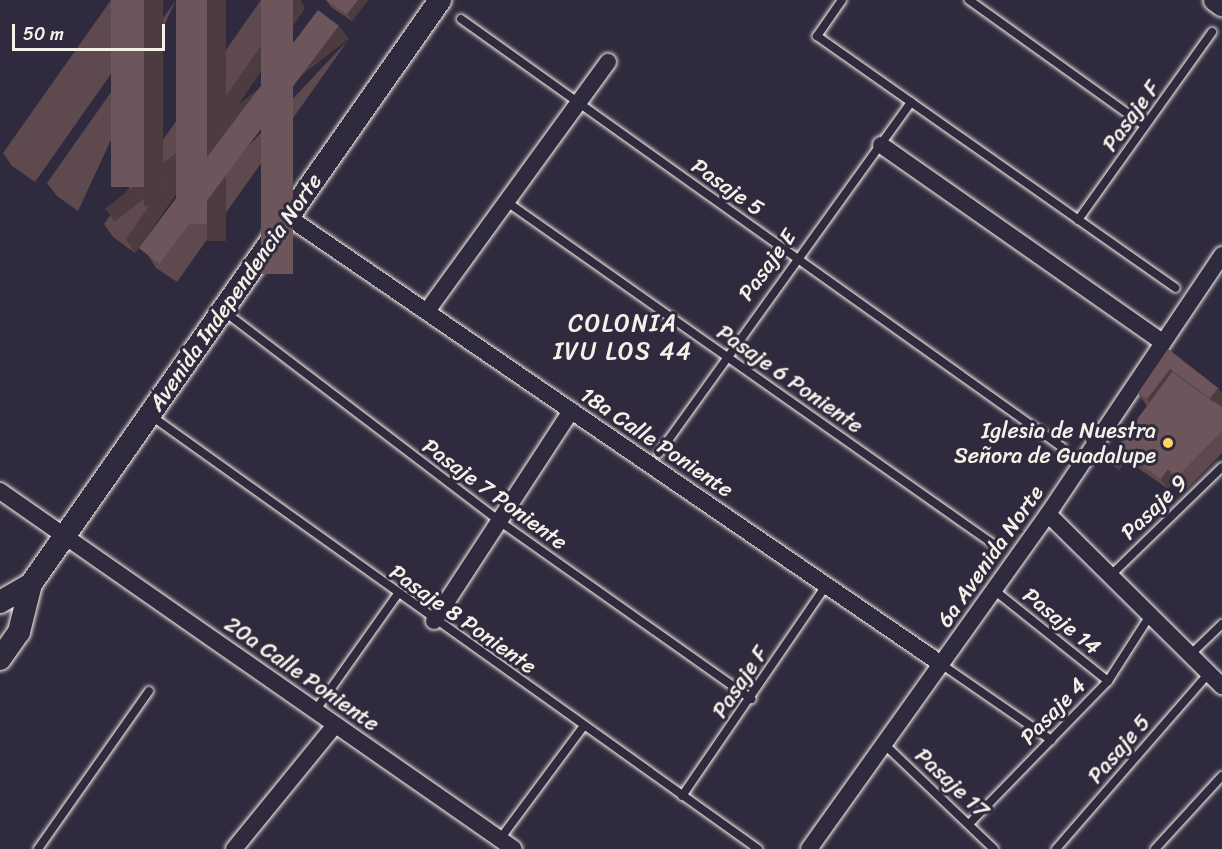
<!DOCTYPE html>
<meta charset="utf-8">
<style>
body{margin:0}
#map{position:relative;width:1222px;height:849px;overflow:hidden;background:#2f2a3d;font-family:Sriracha,sans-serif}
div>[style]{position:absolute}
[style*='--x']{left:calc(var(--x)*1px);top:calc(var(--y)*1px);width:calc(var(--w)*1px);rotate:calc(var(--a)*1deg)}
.roads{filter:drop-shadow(0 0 2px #f4f1e8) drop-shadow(0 0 2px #f4f1e8)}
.lane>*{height:8px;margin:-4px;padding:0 4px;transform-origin:4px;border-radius:4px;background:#2f2a3d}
.street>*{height:16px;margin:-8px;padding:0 8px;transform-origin:8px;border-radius:8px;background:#2f2a3d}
.secondary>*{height:22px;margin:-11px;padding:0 11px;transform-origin:11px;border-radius:11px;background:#2f2a3d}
.wall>*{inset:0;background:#5d494e}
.shaded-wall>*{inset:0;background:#4c3c40;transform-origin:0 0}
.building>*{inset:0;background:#6c555b;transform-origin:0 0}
.dots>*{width:16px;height:16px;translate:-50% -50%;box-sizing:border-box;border:3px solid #2f2a3d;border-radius:50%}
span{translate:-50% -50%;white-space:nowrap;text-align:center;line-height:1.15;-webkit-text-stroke:6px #2f2a3d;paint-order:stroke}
.street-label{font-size:22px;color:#f4f1e8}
.poi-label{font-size:22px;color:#f4f1e8}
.right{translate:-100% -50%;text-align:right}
.neighbourhood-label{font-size:24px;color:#f4f1e8;letter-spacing:1.5px}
.scale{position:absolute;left:12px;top:24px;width:153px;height:27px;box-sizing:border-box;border:3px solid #f4f1e8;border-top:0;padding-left:8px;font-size:18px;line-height:21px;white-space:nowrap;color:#f4f1e8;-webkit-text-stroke:4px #2f2a3d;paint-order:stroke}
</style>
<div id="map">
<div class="roads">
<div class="lane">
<i style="--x:842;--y:0;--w:44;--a:124.8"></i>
<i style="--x:817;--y:36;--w:438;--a:35.1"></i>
<i style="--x:969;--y:0;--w:216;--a:35.6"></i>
<i style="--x:461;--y:19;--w:738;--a:35.46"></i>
<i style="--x:507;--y:202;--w:594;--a:35.13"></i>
<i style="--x:1078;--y:220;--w:231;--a:-54.5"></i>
<i style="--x:225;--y:312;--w:345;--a:37.3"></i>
<i style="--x:499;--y:521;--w:309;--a:35.2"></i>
<i style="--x:150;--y:415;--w:747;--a:35.52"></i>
<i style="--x:659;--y:453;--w:432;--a:-54.3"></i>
<i style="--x:1112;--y:574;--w:153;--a:-44.2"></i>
<i style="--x:994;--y:590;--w:146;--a:38.6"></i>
<i style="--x:1191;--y:654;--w:43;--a:-44.1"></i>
<i style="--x:941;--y:664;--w:134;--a:34.6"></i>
<i style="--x:315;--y:711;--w:142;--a:-54.7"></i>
<i style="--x:884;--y:744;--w:152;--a:43.7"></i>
<i style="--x:682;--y:796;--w:255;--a:-55.6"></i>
<i style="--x:969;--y:824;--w:199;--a:-45.8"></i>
<i style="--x:1108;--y:681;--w:80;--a:-57.3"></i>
<i style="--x:500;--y:839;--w:139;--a:-53.5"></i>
<i style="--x:38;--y:849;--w:193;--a:-54.9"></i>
<i style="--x:1056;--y:849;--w:233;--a:-49"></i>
<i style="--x:1155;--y:849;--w:99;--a:-47.5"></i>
</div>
<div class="street">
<i style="--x:881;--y:145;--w:343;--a:35"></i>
<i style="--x:288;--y:217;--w:791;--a:34.39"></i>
<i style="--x:427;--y:311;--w:308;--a:-54"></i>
<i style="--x:0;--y:491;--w:626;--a:34.86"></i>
<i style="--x:1048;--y:514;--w:245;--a:44.7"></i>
<i style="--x:434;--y:621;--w:251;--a:-56.9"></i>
<i style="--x:234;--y:849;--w:160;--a:-50.8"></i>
<i style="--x:809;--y:849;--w:412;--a:-54.5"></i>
<i style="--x:1048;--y:514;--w:312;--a:-56.1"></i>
</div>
<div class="secondary">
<i style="--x:1215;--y:0;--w:9;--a:36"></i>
<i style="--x:0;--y:602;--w:36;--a:-30"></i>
<i style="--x:31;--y:584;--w:713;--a:-54.99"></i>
<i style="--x:0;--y:659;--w:33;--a:-55"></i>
<i style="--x:19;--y:632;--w:49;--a:-76"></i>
</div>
</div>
<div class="wall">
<i style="clip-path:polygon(111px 0,163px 0,35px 182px,12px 166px,3px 153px)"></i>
<i style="clip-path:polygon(176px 0,78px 211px,57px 196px,47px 183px)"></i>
<i style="clip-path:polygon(261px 0,300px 0,305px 8px,135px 253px,113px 237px,104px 224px)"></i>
<i style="clip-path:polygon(326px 0,368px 0,352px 21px,331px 7px)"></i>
<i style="clip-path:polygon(349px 39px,177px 282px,156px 268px,147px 254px)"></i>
<i style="clip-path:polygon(1168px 349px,1218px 388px,1222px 394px,1222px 453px,1187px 489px,1176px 482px,1175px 480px,1168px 489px,1124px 458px,1117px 447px,1147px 406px,1138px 393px)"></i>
</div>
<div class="shaded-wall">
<i style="left:144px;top:0;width:19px;height:206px"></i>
<i style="left:207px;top:0;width:19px;height:241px"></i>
<i style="clip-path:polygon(293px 0,300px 0,305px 8px,135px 253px,126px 239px)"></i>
<i style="clip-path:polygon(358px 0,368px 0,352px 21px,347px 14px)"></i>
<i style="left:339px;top:26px;width:16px;height:297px;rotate:52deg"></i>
<i style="clip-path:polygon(1170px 369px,1179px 382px,1156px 412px,1147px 399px)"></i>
<i style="clip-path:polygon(1218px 388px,1222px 394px,1222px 408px,1215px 405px,1210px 398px)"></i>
<i style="clip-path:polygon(1123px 459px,1125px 462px,1119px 471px,1117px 468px)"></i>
<i style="clip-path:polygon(1168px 469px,1175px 480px,1168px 489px,1161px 479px)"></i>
</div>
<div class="building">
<i style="left:111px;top:0;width:33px;height:187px"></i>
<i style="left:176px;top:0;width:31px;height:224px"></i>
<i style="left:261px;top:0;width:32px;height:274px"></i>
<i style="clip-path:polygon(326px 0,358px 0,347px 14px)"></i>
<i style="left:318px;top:10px;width:26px;height:298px;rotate:37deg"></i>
<i style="clip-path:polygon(1168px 349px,1218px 388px,1210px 398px,1170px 369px,1147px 399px,1138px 393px)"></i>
<i style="clip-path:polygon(1172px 372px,1213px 402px,1203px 415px,1205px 418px,1167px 469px,1168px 469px,1161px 479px,1117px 447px)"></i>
<i style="clip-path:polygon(1213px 401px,1222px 407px,1222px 431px,1178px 476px,1167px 469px,1205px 417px,1203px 415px)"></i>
<i style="left:1115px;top:453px;width:10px;height:11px;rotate:37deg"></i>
</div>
<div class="dots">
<i style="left:1168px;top:443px;background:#ffd166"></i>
</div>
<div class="street-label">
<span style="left:1131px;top:116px;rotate:-54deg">Pasaje F</span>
<span style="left:728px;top:187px;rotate:35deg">Pasaje 5</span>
<span style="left:767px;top:265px;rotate:-54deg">Pasaje E</span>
<span style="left:235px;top:292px;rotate:-55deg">Avenida Independencia Norte</span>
<span style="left:790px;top:379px;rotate:35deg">Pasaje 6 Poniente</span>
<span style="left:657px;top:442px;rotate:34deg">18a Calle Poniente</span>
<span style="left:495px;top:494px;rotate:36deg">Pasaje 7 Poniente</span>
<span style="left:1154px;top:507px;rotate:-44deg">Pasaje 9</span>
<span style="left:990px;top:556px;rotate:-55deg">6a Avenida Norte</span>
<span style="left:463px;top:619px;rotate:35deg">Pasaje 8 Poniente</span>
<span style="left:1062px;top:621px;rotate:39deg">Pasaje 14</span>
<span style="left:302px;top:674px;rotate:35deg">20a Calle Poniente</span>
<span style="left:740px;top:682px;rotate:-56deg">Pasaje F</span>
<span style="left:1053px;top:711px;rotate:-46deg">Pasaje 4</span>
<span style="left:1119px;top:749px;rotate:-49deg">Pasaje 5</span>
<span style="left:952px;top:783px;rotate:43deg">Pasaje 17</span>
</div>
<div class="poi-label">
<span class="right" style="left:1156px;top:443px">Iglesia de Nuestra<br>Señora de Guadalupe</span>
</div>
<div class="neighbourhood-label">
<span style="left:623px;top:338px">COLONIA<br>IVU LOS 44</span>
</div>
<div class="scale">50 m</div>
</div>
